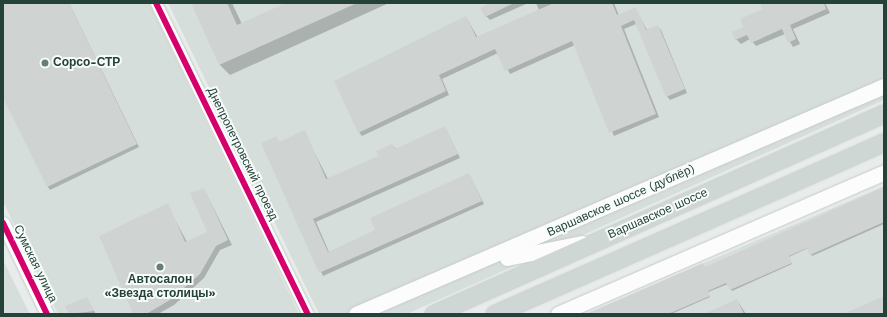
<!DOCTYPE html>
<meta charset="utf-8">
<style>
body{margin:0}
#map{position:relative;width:887px;height:317px;overflow:hidden;background:#e8edeb;font-family:"Work Sans",sans-serif}
div>[style]{position:absolute}
[style*='--x']{left:calc(var(--x)*1px);top:calc(var(--y)*1px);width:calc(var(--w)*1px);rotate:calc(var(--a)*1deg)}
.built>*{inset:0;background:#d6dedb}
.shadow>*{inset:0;background:#0003}
.building>*{inset:0;background:#cfd4d2}
.roads{filter:drop-shadow(0 0 1px #c5cac8) drop-shadow(0 0 1px #c5cac8)}
.minor>*{height:11px;margin:-5.5px;padding:0 5.5px;transform-origin:5.5px;border-radius:5.5px;background:#fcfcfc}
.tertiary>*{height:13px;margin:-6.5px;padding:0 6.5px;transform-origin:6.5px;border-radius:6.5px;background:#fcfcfc}
.secondary>*{height:15px;margin:-7.5px;padding:0 7.5px;transform-origin:7.5px;border-radius:7.5px;background:#fcfcfc}
.primary>*{height:17px;margin:-8.5px;padding:0 8.5px;transform-origin:8.5px;border-radius:8.5px;background:#cfd7d5}
.cycleway>*{height:6px;margin:-3px;padding:0 3px;transform-origin:3px;border-radius:3px;background:#d6006c}
.dots>*{width:11px;height:11px;translate:-50% -50%;box-sizing:border-box;border:2px solid #f7fbf9;border-radius:50%}
span{translate:-50% -50%;white-space:nowrap;text-align:center;line-height:1.15;-webkit-text-stroke:4px #f7fbf9;paint-order:stroke}
.poi-label{font-size:12px;color:#24423a;font-weight:700}
.left{translate:0 -50%;text-align:left}
.street-label{font-size:12px;color:#24423a}
.frame{position:absolute;inset:0;border:4px solid #24423a;pointer-events:none}
</style>
<div id="map">
<div class="built">
<i style="clip-path:polygon(3px 3px,149px 3px,299px 314px,58px 314px,3px 202px)"></i>
<i style="clip-path:polygon(168px 3px,884px 3px,884px 100px,407px 314px,319px 314px)"></i>
<i style="clip-path:polygon(884px 186px,884px 314px,585px 314px)"></i>
<i style="clip-path:polygon(3px 260px,30px 314px,3px 314px)"></i>
</div>
<div class="shadow">
<i style="clip-path:polygon(3px 3px,69px 3px,139px 147px,50px 190px,48px 187px,3px 95px)"></i>
<i style="clip-path:polygon(192px 3px,232px 3px,242px 24px,288px 3px,389px 3px,230px 75px,220px 65px)"></i>
<i style="clip-path:polygon(493px 3px,525px 3px,526px 4px,490px 20px,486px 16px)"></i>
<i style="clip-path:polygon(536px 3px,614px 3px,619px 16px,635px 8px,647px 30px,657px 26px,661px 30px,687px 93px,670px 100px,667px 96px,636px 24px,624px 29px,659px 117px,614px 136px,575px 45px,510px 74px,498px 53px,442px 79px,449px 95px,362px 136px,359px 132px,466px 17px,478px 38px,539px 10px)"></i>
<i style="clip-path:polygon(761px 3px,825px 3px,830px 13px,793px 29px,800px 44px,793px 47px,785px 34px,756px 46px,750px 39px,741px 44px,736px 39px,744px 27px,764px 10px)"></i>
<i style="clip-path:polygon(445px 127px,460px 158px,316px 222px,329px 252px,377px 231px,469px 174px,484px 204px,323px 276px,262px 144px,276px 138px,280px 143px,304px 132px,328px 179px,379px 157px,392px 145px,396px 149px)"></i>
<i style="clip-path:polygon(884px 188px,884px 224px,812px 256px,808px 248px,789px 257px,792px 264px,732px 291px,728px 284px,708px 292px,710px 297px,671px 314px,590px 314px,705px 268px)"></i>
<i style="clip-path:polygon(204px 189px,232px 245px,220px 250px,204px 278px,174px 305px,158px 314px,135px 314px,167px 205px,187px 242px,209px 232px)"></i>
<i style="clip-path:polygon(87px 299px,96px 314px,70px 314px,66px 306px)"></i>
<i style="clip-path:polygon(737px 300px,746px 314px,706px 314px)"></i>
</div>
<div class="building">
<i style="clip-path:polygon(3px 3px,69px 3px,137px 144px,47px 187px,3px 98px)"></i>
<i style="clip-path:polygon(191px 3px,227px 3px,237px 25px,286px 3px,357px 3px,219px 65px)"></i>
<i style="clip-path:polygon(490px 3px,514px 3px,485px 17px,480px 8px)"></i>
<i style="clip-path:polygon(554px 3px,612px 3px,617px 15px,636px 7px,646px 30px,658px 25px,685px 89px,666px 97px,634px 20px,621px 26px,656px 114px,619px 129px,609px 133px,572px 41px,505px 71px,495px 49px,439px 75px,446px 91px,358px 133px,334px 81px,466px 16px,476px 37px)"></i>
<i style="clip-path:polygon(760px 3px,824px 3px,826px 9px,790px 25px,796px 39px,788px 43px,782px 29px,751px 43px,747px 35px,735px 40px,732px 32px,743px 27px,740px 19px,762px 9px)"></i>
<i style="clip-path:polygon(445px 126px,458px 154px,313px 219px,328px 252px,375px 230px,370px 218px,469px 173px,482px 201px,319px 273px,261px 143px,276px 136px,279px 142px,305px 130px,326px 179px,378px 156px,376px 151px,392px 144px,395px 149px)"></i>
<i style="clip-path:polygon(884px 187px,884px 222px,810px 255px,807px 248px,789px 256px,792px 263px,730px 290px,726px 283px,708px 291px,710px 296px,668px 314px,587px 314px,703px 263px,705px 267px)"></i>
<i style="clip-path:polygon(204px 188px,228px 240px,216px 246px,200px 274px,170px 300px,146px 314px,133px 314px,99px 236px,168px 203px,185px 242px,207px 232px,190px 193px)"></i>
<i style="clip-path:polygon(884px 296px,884px 314px,843px 314px)"></i>
<i style="clip-path:polygon(87px 297px,94px 311px,69px 314px,65px 306px)"></i>
<i style="clip-path:polygon(737px 299px,744px 314px,704px 314px)"></i>
</div>
<div class="roads">
<div class="minor">
<i style="--x:156;--y:3;--w:346;--a:64"></i>
</div>
<div class="tertiary">
<i style="--x:3;--y:223;--w:101;--a:64.2"></i>
</div>
<div class="secondary">
<i style="--x:507;--y:258;--w:76;--a:-11.3"></i>
<i style="--x:356;--y:314;--w:575;--a:-23.36"></i>
<i style="--x:558;--y:314;--w:356;--a:-23.5"></i>
</div>
<div class="primary">
<i style="--x:433;--y:314;--w:494;--a:-24"></i>
<i style="--x:494;--y:314;--w:426;--a:-23.8"></i>
</div>
</div>
<div class="cycleway">
<i style="--x:156;--y:3;--w:346;--a:64"></i>
<i style="--x:3;--y:223;--w:101;--a:64.2"></i>
</div>
<div class="dots">
<i style="left:45px;top:63px;background:#697e78"></i>
<i style="left:160px;top:267px;background:#697e78"></i>
</div>
<div class="poi-label">
<span class="left" style="left:53px;top:63px">Сорсо-СТР</span>
<span style="left:160px;top:287px">Автосалон<br>«Звезда столицы»</span>
</div>
<div class="street-label">
<span style="left:242px;top:154px;rotate:64deg">Днепропетровский проезд</span>
<span style="left:621px;top:201px;rotate:-24deg">Варшавское шоссе (дублёр)</span>
<span style="left:658px;top:214px;rotate:-24deg">Варшавское шоссе</span>
<span style="left:35px;top:264px;rotate:64deg">Сумская улица</span>
</div>
<div class="frame"></div>
</div>
